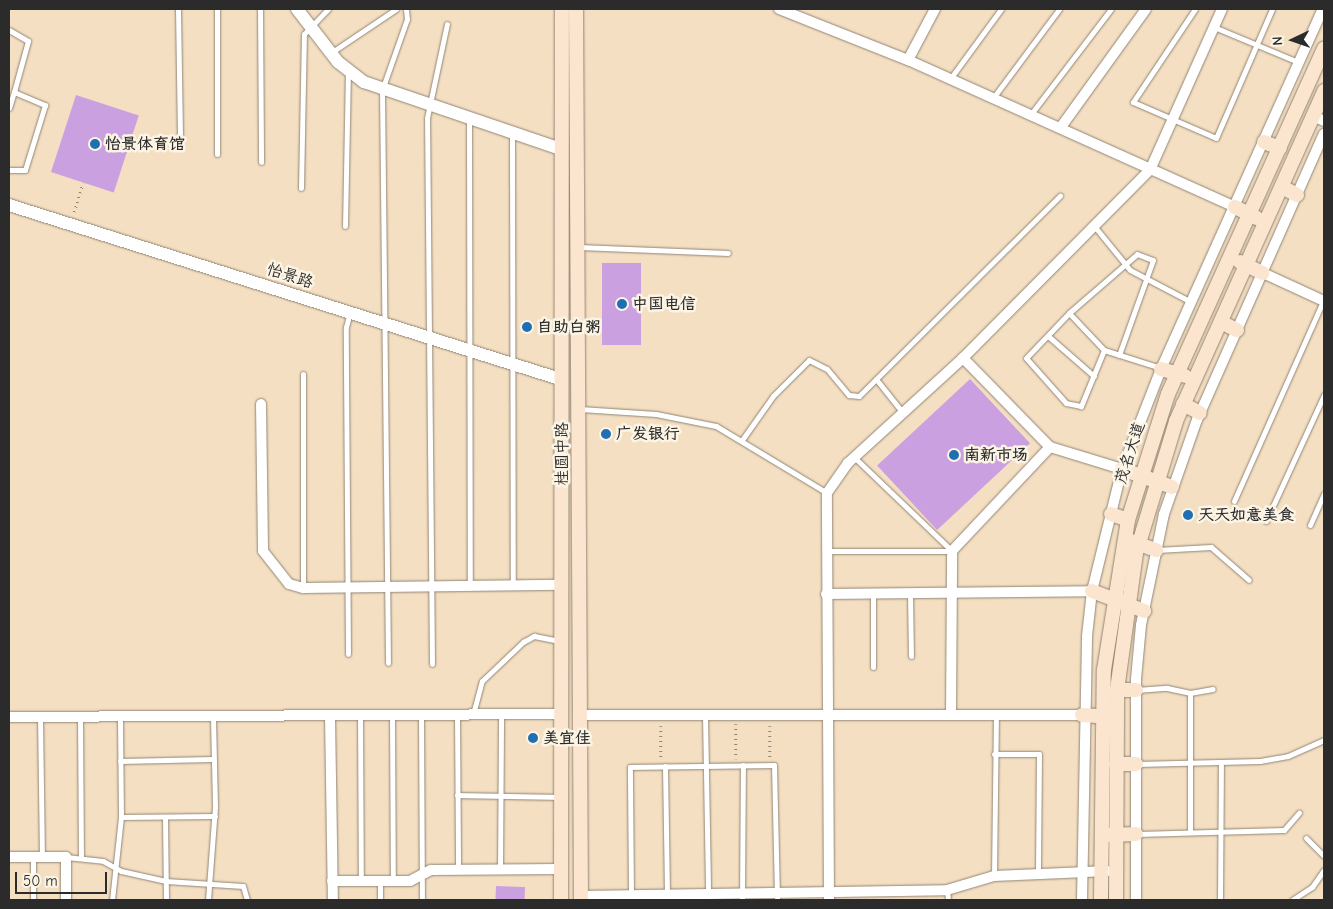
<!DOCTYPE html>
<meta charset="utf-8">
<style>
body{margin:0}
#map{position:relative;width:1333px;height:909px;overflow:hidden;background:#f5dfc2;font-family:"Comic Neue","LXGW WenKai TC",sans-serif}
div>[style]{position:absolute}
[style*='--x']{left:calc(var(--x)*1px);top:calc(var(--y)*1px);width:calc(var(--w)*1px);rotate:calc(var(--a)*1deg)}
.building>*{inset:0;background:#caa0e1;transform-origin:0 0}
.path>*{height:2.5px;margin-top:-1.25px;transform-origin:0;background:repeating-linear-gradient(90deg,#908576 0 1px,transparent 0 5px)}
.roads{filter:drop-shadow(0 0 1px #908576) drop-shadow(0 0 1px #908576)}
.service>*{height:5px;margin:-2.5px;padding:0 2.5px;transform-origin:2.5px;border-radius:2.5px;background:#fff}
.minor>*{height:10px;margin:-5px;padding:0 5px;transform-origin:5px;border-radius:5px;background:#fff}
.tertiary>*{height:12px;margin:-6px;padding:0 6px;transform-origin:6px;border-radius:6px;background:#fff}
.secondary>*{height:14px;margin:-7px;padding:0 7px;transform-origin:7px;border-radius:7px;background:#fbe5cf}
.dots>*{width:14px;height:14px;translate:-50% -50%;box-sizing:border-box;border:2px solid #fcf5e5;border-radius:50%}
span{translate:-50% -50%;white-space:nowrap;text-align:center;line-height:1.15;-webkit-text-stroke:5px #fcf5e5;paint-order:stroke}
.poi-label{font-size:16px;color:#2b2b2b;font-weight:700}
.left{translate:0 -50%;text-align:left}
.street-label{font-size:16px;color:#2b2b2b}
.frame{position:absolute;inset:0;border:10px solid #2b2b2b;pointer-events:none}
.north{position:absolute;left:1268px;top:15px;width:50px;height:50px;-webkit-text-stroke:4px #fcf5e5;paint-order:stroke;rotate:267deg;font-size:14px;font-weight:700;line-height:20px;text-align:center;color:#2b2b2b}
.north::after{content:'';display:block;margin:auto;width:18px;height:22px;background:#2b2b2b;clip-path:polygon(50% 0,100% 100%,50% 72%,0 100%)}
.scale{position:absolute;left:15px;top:872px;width:92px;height:22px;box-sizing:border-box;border:2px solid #2b2b2b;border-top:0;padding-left:6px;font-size:15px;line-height:18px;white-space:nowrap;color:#2b2b2b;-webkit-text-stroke:4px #fcf5e5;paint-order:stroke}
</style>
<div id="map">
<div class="building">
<i style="left:76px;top:95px;width:66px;height:81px;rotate:18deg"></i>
<i style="left:602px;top:263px;width:39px;height:82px"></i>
<i style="left:970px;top:379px;width:88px;height:127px;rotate:47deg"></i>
<i style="left:496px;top:886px;width:29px;height:14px;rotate:2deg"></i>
</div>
<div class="path">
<i style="--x:74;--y:212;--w:30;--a:-73"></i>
<i style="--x:736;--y:724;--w:35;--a:90"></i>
<i style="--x:661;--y:726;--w:34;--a:90"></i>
<i style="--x:770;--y:726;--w:32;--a:90"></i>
</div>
<div class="roads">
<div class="service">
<i style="--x:178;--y:9;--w:130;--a:89.1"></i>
<i style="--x:217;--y:9;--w:145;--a:90"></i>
<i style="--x:260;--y:9;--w:153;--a:89.6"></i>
<i style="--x:1195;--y:9;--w:112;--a:123.7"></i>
<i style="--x:1133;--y:102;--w:90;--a:23.4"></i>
<i style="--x:1216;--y:138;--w:141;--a:-66.5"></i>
<i style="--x:1214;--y:27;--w:91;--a:22.6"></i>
<i style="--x:9;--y:30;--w:22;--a:30"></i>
<i style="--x:28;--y:41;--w:53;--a:105.4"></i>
<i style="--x:332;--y:52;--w:77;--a:-33.9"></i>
<i style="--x:950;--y:79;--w:87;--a:-53.9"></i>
<i style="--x:993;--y:98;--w:111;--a:-53.4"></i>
<i style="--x:9;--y:108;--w:17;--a:-73"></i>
<i style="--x:14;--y:92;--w:34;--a:23"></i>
<i style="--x:45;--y:105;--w:68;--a:107.1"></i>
<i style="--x:25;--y:170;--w:16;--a:180"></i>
<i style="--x:1031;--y:114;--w:132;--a:-52.7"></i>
<i style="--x:469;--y:119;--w:467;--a:89.9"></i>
<i style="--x:512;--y:133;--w:453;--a:89.9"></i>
<i style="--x:301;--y:188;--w:154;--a:-88.9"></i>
<i style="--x:304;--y:34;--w:35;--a:-46"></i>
<i style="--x:345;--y:226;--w:154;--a:-88.9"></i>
<i style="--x:1095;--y:227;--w:55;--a:50.9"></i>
<i style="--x:1130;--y:270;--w:69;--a:27.7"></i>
<i style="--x:579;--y:247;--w:149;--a:2.3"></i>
<i style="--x:1069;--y:313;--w:51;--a:46.6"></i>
<i style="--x:1104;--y:350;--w:61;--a:112.3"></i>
<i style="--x:1081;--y:406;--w:15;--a:-169"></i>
<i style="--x:1066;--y:403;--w:60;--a:-131.6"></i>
<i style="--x:1026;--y:358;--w:62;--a:-46.3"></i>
<i style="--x:1069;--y:313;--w:90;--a:-40.9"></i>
<i style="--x:1137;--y:254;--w:17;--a:21"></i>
<i style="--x:1153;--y:260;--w:101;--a:109.7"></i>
<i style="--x:1048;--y:336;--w:61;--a:41"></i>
<i style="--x:1104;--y:350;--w:60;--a:17.5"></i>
<i style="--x:876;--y:379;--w:43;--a:51.5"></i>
<i style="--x:580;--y:409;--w:76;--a:3.8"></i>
<i style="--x:656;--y:414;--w:61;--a:11.3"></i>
<i style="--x:716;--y:426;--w:130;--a:31.1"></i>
<i style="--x:742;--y:440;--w:54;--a:-54.8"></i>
<i style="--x:773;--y:396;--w:51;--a:-45"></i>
<i style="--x:809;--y:360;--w:20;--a:27"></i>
<i style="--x:827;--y:369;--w:34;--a:50"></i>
<i style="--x:849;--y:395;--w:10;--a:6"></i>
<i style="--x:859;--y:396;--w:284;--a:-44.9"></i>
<i style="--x:854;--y:457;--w:136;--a:43.8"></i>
<i style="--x:1234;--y:501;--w:219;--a:-66"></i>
<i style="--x:1266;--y:521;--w:139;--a:-65.3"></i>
<i style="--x:1310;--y:525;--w:34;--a:-66"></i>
<i style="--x:1157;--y:550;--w:54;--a:-3.2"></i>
<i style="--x:1211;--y:547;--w:50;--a:41"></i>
<i style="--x:826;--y:551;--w:126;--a:0"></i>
<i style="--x:303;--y:587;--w:213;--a:-90"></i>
<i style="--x:873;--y:594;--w:73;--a:90"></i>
<i style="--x:910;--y:594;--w:62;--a:89.1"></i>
<i style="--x:348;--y:654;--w:327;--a:-90.4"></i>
<i style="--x:346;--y:327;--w:16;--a:-75"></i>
<i style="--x:388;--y:663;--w:573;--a:-90.6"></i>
<i style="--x:382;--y:90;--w:75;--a:-70.6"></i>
<i style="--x:407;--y:19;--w:10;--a:-96"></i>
<i style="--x:432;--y:664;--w:546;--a:-90.52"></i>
<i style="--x:427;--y:118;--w:96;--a:-78"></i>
<i style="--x:1136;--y:690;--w:31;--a:-4"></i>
<i style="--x:1167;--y:688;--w:24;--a:12"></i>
<i style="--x:1190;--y:693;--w:23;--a:-10"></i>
<i style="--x:1190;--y:693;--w:139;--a:90"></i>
<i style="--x:473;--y:714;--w:34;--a:-75"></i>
<i style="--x:482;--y:681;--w:57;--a:-43.6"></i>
<i style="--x:523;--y:642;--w:13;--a:-29"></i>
<i style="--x:534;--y:636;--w:26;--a:11"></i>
<i style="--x:360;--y:715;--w:166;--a:89.7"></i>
<i style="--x:392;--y:715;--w:166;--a:89.7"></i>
<i style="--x:421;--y:715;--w:185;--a:89.7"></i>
<i style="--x:457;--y:715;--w:155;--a:89.6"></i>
<i style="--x:705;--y:715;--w:177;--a:89"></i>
<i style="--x:40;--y:717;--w:140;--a:89.2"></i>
<i style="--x:80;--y:717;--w:140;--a:89.6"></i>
<i style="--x:994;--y:754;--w:45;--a:0"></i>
<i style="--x:1039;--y:754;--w:118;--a:90.5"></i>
<i style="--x:120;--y:761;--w:93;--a:-1.2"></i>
<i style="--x:1136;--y:764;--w:124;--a:-1.4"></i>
<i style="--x:1260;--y:761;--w:28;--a:-10"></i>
<i style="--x:1288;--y:756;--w:39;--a:-24"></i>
<i style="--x:665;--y:766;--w:127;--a:89.1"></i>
<i style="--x:457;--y:795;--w:103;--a:1.1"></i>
<i style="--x:121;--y:817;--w:94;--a:-0.6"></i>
<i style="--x:165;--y:817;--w:83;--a:89.3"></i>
<i style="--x:1137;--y:834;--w:147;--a:-1.6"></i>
<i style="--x:1284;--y:830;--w:23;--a:-49"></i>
<i style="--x:1306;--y:838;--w:25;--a:45"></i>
<i style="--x:66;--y:857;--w:37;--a:6"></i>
<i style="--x:103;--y:861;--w:21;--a:29"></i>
<i style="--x:121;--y:871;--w:46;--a:12.5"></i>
<i style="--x:166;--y:881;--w:77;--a:3.7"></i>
<i style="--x:243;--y:886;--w:15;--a:74"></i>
<i style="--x:500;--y:869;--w:154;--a:-89.6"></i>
<i style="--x:994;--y:876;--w:162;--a:-89.3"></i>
<i style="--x:380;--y:881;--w:19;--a:90"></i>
<i style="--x:947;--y:890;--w:10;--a:84"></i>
<i style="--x:631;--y:894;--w:127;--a:-90.5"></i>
<i style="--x:630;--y:767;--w:144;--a:-0.8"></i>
<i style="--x:774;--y:765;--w:135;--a:88.7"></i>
<i style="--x:33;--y:900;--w:43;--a:-90"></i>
<i style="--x:112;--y:900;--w:83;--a:-83.8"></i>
<i style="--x:121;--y:817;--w:101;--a:-90.6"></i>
<i style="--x:208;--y:900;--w:94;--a:-85.7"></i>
<i style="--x:215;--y:806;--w:89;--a:-91.3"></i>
<i style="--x:742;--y:900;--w:135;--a:-89.6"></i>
<i style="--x:1220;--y:900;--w:137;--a:-89.6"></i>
<i style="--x:1292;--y:900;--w:24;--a:-33"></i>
<i style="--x:1312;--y:887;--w:21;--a:-55"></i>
</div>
<div class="minor">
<i style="--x:779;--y:9;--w:139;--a:21.6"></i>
<i style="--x:908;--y:60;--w:359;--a:24.2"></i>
<i style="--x:908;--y:60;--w:58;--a:-62.1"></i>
<i style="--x:1313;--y:116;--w:12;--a:24"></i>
<i style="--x:1061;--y:127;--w:145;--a:-54.2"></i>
<i style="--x:1263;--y:273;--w:67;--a:24.7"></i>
<i style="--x:963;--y:358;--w:124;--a:45.7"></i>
<i style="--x:1050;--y:447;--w:75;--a:17"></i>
<i style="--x:261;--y:404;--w:147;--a:89.2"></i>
<i style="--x:263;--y:551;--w:42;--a:51.8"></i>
<i style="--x:289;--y:584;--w:15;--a:16"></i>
<i style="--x:303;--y:588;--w:258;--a:-0.7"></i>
<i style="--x:826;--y:594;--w:266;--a:-0.6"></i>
<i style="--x:951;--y:713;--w:162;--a:-89.6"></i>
<i style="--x:952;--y:551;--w:143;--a:-46.7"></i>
<i style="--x:579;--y:715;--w:503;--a:0"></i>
<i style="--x:330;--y:716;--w:184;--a:89.1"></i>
<i style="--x:9;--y:717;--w:551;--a:-0.31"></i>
<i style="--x:9;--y:857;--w:57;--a:0"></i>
<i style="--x:66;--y:857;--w:43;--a:90"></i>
<i style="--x:332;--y:881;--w:78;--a:0"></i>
<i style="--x:410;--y:881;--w:24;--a:-28"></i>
<i style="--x:431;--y:870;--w:129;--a:-0.4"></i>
<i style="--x:581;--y:896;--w:366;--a:-0.9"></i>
<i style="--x:947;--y:890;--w:49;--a:-16.6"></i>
<i style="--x:994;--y:876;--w:113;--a:-2.5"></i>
<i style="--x:829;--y:900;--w:407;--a:-90.3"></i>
<i style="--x:827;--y:493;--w:37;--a:-55"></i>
<i style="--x:848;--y:463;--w:156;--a:-42.4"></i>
<i style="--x:963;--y:358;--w:265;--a:-45.2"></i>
<i style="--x:1150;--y:170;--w:176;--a:-65.9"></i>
<i style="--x:1082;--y:900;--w:264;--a:-88.9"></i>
<i style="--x:1087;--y:636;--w:45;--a:-83.7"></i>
<i style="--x:1092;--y:591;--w:126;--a:-76.2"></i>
<i style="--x:1122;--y:469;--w:107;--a:-68.7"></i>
<i style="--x:1161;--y:369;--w:395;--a:-65.8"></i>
<i style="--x:1136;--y:900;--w:221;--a:-90"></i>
<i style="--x:1136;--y:679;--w:54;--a:-84.7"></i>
<i style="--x:1141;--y:625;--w:113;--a:-78.3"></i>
<i style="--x:1164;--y:514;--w:100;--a:-70.7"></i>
<i style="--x:1197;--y:420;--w:313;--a:-66.1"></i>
</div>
<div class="tertiary">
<i style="--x:297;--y:9;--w:67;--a:52.3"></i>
<i style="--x:338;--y:62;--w:33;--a:38"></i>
<i style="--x:364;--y:82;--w:208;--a:18.8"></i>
<i style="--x:9;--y:205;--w:578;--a:17.53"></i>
</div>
<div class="secondary">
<i style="--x:576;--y:9;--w:891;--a:89.68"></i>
<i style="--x:1264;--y:142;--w:17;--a:21"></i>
<i style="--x:1282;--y:187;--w:17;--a:28"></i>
<i style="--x:1235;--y:207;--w:25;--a:27"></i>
<i style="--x:1240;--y:262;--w:25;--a:26"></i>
<i style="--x:1221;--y:322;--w:18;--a:27"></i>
<i style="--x:1161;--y:369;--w:25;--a:16"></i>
<i style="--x:1183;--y:404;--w:19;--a:28"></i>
<i style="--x:1122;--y:469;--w:53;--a:19.8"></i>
<i style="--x:1111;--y:514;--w:18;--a:19"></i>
<i style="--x:1131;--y:541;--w:27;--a:20"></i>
<i style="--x:1092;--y:591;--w:56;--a:21"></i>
<i style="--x:1117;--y:690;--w:19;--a:0"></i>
<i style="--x:1082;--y:715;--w:29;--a:4"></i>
<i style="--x:1116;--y:764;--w:20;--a:0"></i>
<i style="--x:1109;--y:835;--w:27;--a:-2"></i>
<i style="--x:561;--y:900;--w:891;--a:-89.94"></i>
<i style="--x:1101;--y:900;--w:230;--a:-89.3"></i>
<i style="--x:1104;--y:670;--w:152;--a:-80.9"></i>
<i style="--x:1128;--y:520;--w:132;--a:-72.4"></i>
<i style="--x:1168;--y:394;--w:379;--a:-65.7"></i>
<i style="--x:1116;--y:900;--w:210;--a:-89.7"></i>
<i style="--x:1117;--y:690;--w:138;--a:-82.1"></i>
<i style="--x:1136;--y:553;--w:138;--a:-73.1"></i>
<i style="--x:1176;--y:421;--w:362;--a:-65.8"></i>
</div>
</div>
<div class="dots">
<i style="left:95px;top:144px;background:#1f6fb2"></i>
<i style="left:622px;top:304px;background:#1f6fb2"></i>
<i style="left:527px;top:327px;background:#1f6fb2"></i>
<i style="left:606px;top:434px;background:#1f6fb2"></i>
<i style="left:954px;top:455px;background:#1f6fb2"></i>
<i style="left:1188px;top:515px;background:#1f6fb2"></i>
<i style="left:533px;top:738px;background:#1f6fb2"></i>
</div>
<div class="poi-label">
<span class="left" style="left:105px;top:144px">怡景体育馆</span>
<span class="left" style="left:632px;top:304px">中国电信</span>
<span class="left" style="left:537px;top:327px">自助白粥</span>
<span class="left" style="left:616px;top:434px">广发银行</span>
<span class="left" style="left:964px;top:455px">南新市场</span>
<span class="left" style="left:1198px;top:515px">天天如意美食</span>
<span class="left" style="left:543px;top:738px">美宜佳</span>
</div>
<div class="street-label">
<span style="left:290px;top:276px;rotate:18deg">怡景路</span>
<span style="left:1130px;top:453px;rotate:-72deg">茂名大道</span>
<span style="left:562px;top:454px;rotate:-90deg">桂圆中路</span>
</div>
<div class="frame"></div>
<div class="north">N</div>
<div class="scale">50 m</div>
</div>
